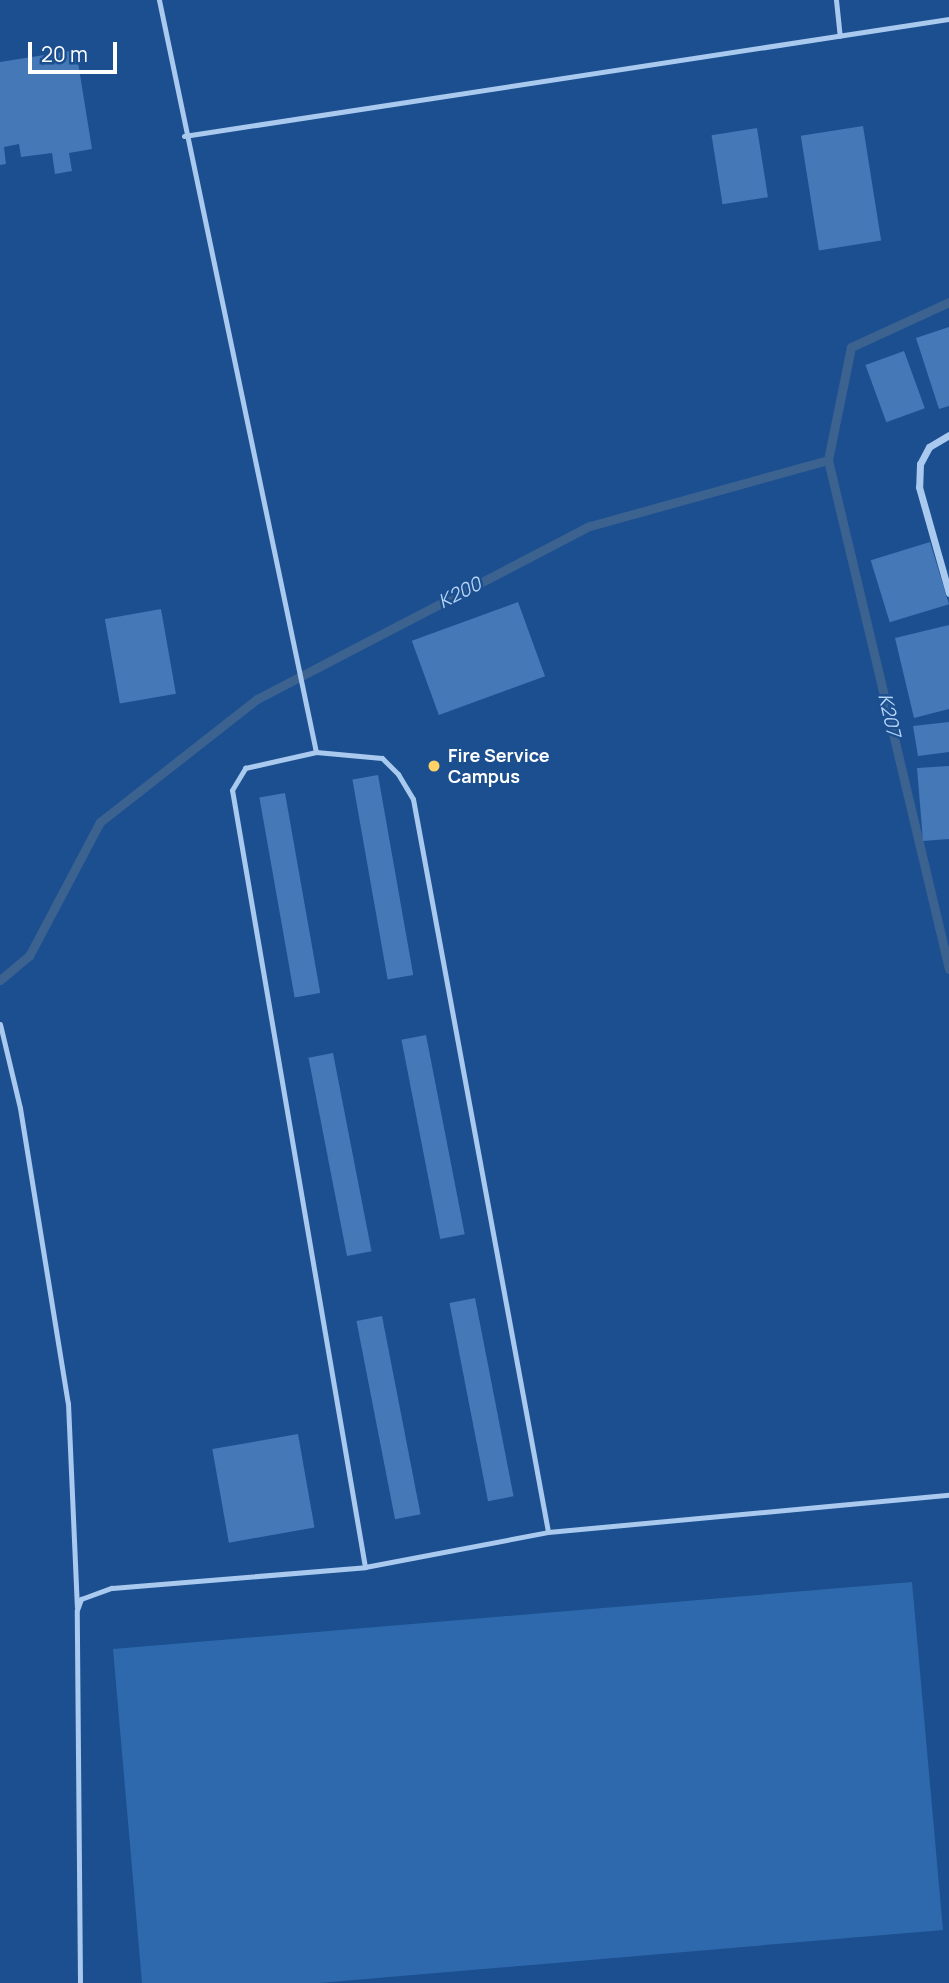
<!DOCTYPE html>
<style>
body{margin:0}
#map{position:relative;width:949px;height:1983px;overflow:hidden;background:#1b4f8f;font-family:Manrope,sans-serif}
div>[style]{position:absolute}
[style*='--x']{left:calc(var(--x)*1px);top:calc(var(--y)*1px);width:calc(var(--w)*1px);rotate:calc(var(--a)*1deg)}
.green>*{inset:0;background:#2e69ad}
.stream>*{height:9px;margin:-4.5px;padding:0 4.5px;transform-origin:4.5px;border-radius:4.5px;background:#3c6290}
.building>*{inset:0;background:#4478b7;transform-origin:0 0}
.service>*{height:5px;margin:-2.5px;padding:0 2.5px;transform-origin:2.5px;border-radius:2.5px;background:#a9c9ee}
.minor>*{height:7px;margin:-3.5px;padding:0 3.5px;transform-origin:3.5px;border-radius:3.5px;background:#a9c9ee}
.dots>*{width:19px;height:19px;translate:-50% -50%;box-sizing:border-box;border:4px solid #1b4f8f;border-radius:50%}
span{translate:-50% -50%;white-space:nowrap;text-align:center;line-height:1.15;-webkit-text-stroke:5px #1b4f8f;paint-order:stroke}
.poi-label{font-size:18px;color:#fff;font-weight:700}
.left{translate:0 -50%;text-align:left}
.water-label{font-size:19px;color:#b5d3f5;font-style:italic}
.scale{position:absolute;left:28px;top:42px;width:89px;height:32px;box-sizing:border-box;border:4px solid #fff;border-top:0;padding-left:9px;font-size:21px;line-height:24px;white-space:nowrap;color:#fff;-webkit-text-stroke:5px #1b4f8f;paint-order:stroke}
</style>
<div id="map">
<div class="green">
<i style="clip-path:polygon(912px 1582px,943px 1930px,319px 1983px,142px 1983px,113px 1649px)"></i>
</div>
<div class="stream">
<i style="--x:949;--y:302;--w:108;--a:155.3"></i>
<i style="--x:851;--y:347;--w:115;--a:101.5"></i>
<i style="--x:828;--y:460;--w:523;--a:76.63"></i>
<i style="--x:0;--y:980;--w:38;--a:-40"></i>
<i style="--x:29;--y:956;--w:152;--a:-62.1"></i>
<i style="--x:100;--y:822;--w:199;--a:-38.1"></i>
<i style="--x:257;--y:699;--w:375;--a:-27.5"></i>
<i style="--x:590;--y:526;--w:247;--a:-15.5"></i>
</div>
<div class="building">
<i style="clip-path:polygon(76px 50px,92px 149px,69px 153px,72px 171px,55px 174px,52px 153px,21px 157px,19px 144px,4px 147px,6px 164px,0 165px,0 62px)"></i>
<i style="left:863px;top:126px;width:116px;height:63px;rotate:81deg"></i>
<i style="left:757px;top:128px;width:70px;height:46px;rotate:81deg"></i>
<i style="clip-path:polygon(949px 327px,949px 406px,939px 409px,916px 338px)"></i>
<i style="left:904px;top:351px;width:61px;height:41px;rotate:70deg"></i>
<i style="left:930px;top:542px;width:65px;height:62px;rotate:73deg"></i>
<i style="left:518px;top:602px;width:79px;height:113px;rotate:70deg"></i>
<i style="left:161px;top:609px;width:86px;height:57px;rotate:80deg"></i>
<i style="clip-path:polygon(949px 625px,949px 709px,914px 718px,895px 638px)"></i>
<i style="clip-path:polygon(949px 722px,949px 752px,918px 756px,913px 726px)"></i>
<i style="clip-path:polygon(949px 766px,949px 839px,923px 841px,917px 768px)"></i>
<i style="left:378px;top:775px;width:203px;height:26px;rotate:80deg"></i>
<i style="left:285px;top:793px;width:203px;height:26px;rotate:80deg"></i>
<i style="left:426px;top:1035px;width:203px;height:25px;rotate:79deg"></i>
<i style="left:333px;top:1053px;width:202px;height:25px;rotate:79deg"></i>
<i style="left:475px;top:1298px;width:202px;height:26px;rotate:79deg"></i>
<i style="left:382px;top:1316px;width:202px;height:26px;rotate:79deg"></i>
<i style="left:298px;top:1434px;width:95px;height:87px;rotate:80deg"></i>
</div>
<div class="service">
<i style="--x:159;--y:0;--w:768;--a:78.21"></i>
<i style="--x:836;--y:0;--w:36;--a:84"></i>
<i style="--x:184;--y:136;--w:774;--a:-8.7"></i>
<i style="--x:0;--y:1024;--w:86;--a:76.6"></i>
<i style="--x:20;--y:1108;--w:299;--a:80.8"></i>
<i style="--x:68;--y:1403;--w:204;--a:87.5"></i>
<i style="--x:365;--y:1567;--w:788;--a:-99.71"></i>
<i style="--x:232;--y:790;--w:26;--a:-59"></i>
<i style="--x:245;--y:768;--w:73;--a:-12.7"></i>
<i style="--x:316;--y:752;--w:66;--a:5.2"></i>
<i style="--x:382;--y:758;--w:23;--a:45"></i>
<i style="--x:398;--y:774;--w:29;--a:59"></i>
<i style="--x:413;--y:799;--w:745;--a:79.56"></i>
<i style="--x:80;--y:1983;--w:373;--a:-90.5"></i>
<i style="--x:77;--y:1610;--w:12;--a:-70"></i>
<i style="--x:81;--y:1599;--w:33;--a:-20"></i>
<i style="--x:112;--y:1588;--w:254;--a:-4.7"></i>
<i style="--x:365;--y:1567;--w:186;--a:-10.8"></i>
<i style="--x:548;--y:1532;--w:403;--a:-5.3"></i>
</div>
<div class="minor">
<i style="--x:949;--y:435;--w:23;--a:149"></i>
<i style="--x:929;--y:447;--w:19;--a:118"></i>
<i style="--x:920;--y:464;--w:23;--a:92"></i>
<i style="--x:919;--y:487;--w:110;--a:74.2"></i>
</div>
<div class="dots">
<i style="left:434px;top:766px;background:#ffd166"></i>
</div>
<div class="poi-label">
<span class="left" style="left:448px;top:766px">Fire Service<br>Campus</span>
</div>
<div class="water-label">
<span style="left:460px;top:593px;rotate:-27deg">K200</span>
<span style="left:889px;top:715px;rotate:77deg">K207</span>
</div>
<div class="scale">20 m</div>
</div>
